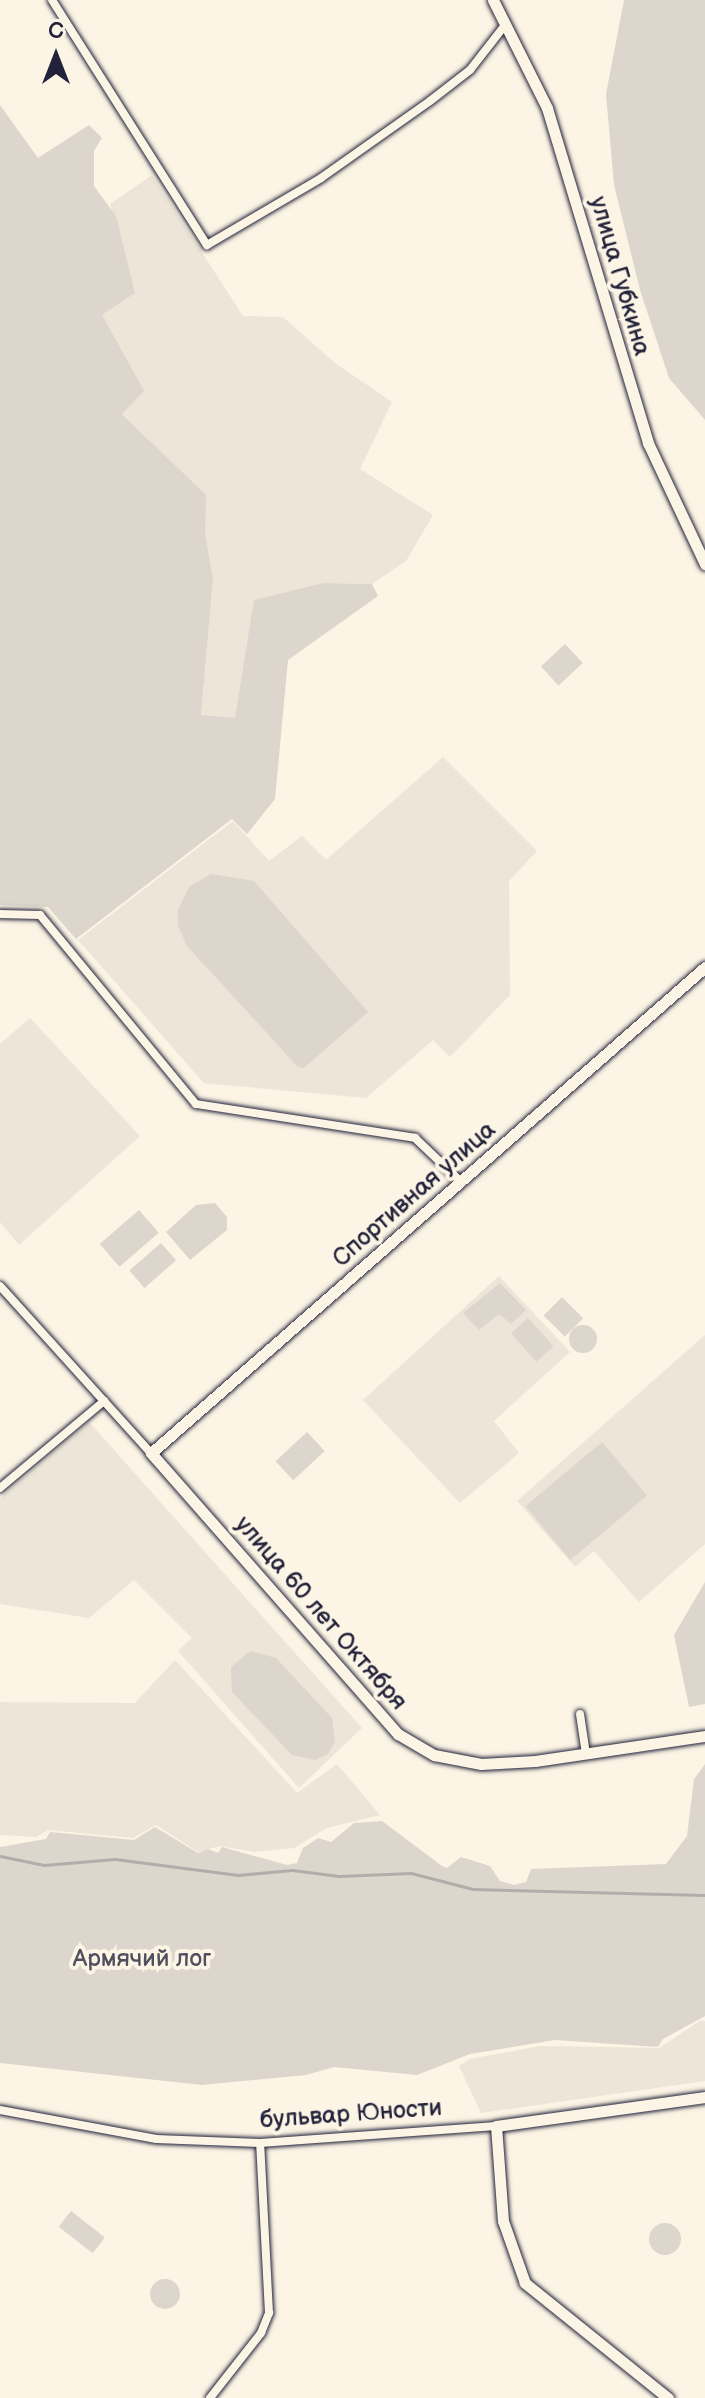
<!DOCTYPE html>
<meta charset="utf-8">
<style>
body{margin:0}
#map{position:relative;width:705px;height:2398px;overflow:hidden;background:#fcf5e5;font-family:"Balsamiq Sans",sans-serif}
div>[style]{position:absolute}
[style*='--x']{left:calc(var(--x)*1px);top:calc(var(--y)*1px);width:calc(var(--w)*1px);rotate:calc(var(--a)*1deg)}
.built>*{inset:0;background:#ece5d8}
.green>*{inset:0;background:#dcd6cc;transform-origin:0 0}
.round{border-radius:50%}
.stream>*{height:3px;margin:-1.5px;padding:0 1.5px;transform-origin:1.5px;border-radius:1.5px;background:#b2adab}
.roads{filter:drop-shadow(0 0 2px #22223b) drop-shadow(0 0 2px #22223b)}
.street>*{height:8px;margin:-4px;padding:0 4px;transform-origin:4px;border-radius:4px;background:#fcf5e5}
.secondary>*{height:11px;margin:-5.5px;padding:0 5.5px;transform-origin:5.5px;border-radius:5.5px;background:#fcf5e5}
span{translate:-50% -50%;white-space:nowrap;text-align:center;line-height:1.15;-webkit-text-stroke:8px #fcf5e5;paint-order:stroke}
.street-label{font-size:24px;color:#22223b}
.park-label{font-size:24px;color:#504f5f}
.north{position:absolute;left:16px;top:16px;width:80px;height:80px;-webkit-text-stroke:6px #fcf5e5;paint-order:stroke;rotate:0deg;font-size:22px;font-weight:700;line-height:32px;text-align:center;color:#22223b}
.north::after{content:'';display:block;margin:auto;width:28px;height:36px;background:#22223b;clip-path:polygon(50% 0,100% 100%,50% 72%,0 100%)}
</style>
<div id="map">
<div class="built">
<i style="clip-path:polygon(152px 175px,243px 316px,283px 317px,335px 363px,392px 402px,360px 469px,433px 515px,406px 561px,372px 584px,323px 583px,255px 600px,235px 719px,201px 716px,213px 579px,205px 532px,205px 495px,122px 413px,102px 315px,135px 292px,110px 204px)"></i>
<i style="clip-path:polygon(443px 757px,537px 851px,509px 881px,510px 995px,450px 1057px,433px 1040px,366px 1098px,204px 1083px,78px 940px,233px 821px,269px 861px,302px 836px,326px 860px)"></i>
<i style="clip-path:polygon(30px 1018px,140px 1136px,19px 1245px,0 1222px,0 1044px)"></i>
<i style="clip-path:polygon(499px 1276px,570px 1352px,494px 1421px,519px 1453px,460px 1503px,363px 1400px)"></i>
<i style="clip-path:polygon(705px 1335px,705px 1544px,639px 1602px,594px 1551px,575px 1567px,517px 1501px)"></i>
<i style="clip-path:polygon(89px 1422px,362px 1728px,299px 1788px,178px 1651px,192px 1638px,134px 1580px,89px 1618px,0 1604px,0 1498px)"></i>
<i style="clip-path:polygon(175px 1660px,297px 1793px,337px 1764px,380px 1815px,327px 1828px,294px 1848px,255px 1852px,220px 1846px,198px 1852px,156px 1825px,133px 1838px,48px 1830px,36px 1837px,0 1835px,0 1702px,135px 1703px)"></i>
<i style="clip-path:polygon(700px 2021px,705px 2021px,705px 2081px,481px 2113px,459px 2066px,470px 2059px,540px 2046px,659px 2048px)"></i>
</div>
<div class="green">
<i style="clip-path:polygon(624px 0,705px 0,705px 420px,669px 378px,640px 290px,614px 185px,606px 94px)"></i>
<i style="clip-path:polygon(0 105px,38px 158px,89px 125px,102px 138px,94px 151px,94px 186px,116px 216px,135px 293px,102px 315px,144px 391px,122px 414px,206px 495px,205px 532px,213px 579px,201px 715px,235px 718px,254px 600px,323px 583px,372px 584px,378px 596px,288px 660px,275px 799px,247px 834px,232px 819px,76px 939px,48px 907px,0 905px)"></i>
<i style="left:565px;top:644px;width:26px;height:33px;rotate:47deg"></i>
<i style="clip-path:polygon(211px 874px,254px 881px,368px 1012px,304px 1068px,298px 1067px,187px 946px,178px 926px,178px 910px,189px 887px)"></i>
<i style="clip-path:polygon(215px 1203px,227px 1217px,227px 1230px,190px 1260px,166px 1232px,196px 1205px)"></i>
<i style="left:139px;top:1210px;width:30px;height:52px;rotate:49deg"></i>
<i style="left:161px;top:1243px;width:23px;height:42px;rotate:49deg"></i>
<i style="clip-path:polygon(500px 1283px,526px 1310px,511px 1324px,499px 1314px,479px 1330px,463px 1313px)"></i>
<i style="left:562px;top:1297px;width:30px;height:26px;rotate:45deg"></i>
<i style="left:528px;top:1318px;width:38px;height:23px;rotate:48deg"></i>
<i class="round" style="left:569px;top:1325px;width:28px;height:28px"></i>
<i style="left:307px;top:1432px;width:26px;height:43px;rotate:47deg"></i>
<i style="left:602px;top:1442px;width:70px;height:100px;rotate:50deg"></i>
<i style="clip-path:polygon(705px 1582px,705px 1704px,689px 1707px,674px 1635px)"></i>
<i style="clip-path:polygon(250px 1651px,276px 1658px,332px 1718px,335px 1742px,328px 1754px,315px 1760px,292px 1755px,232px 1692px,231px 1667px)"></i>
<i style="clip-path:polygon(705px 1764px,705px 2016px,663px 2039px,658px 2047px,555px 2040px,470px 2054px,417px 2075px,334px 2067px,306px 2075px,202px 2085px,0 2063px,0 1847px,46px 1839px,50px 1832px,134px 1840px,155px 1827px,198px 1853px,208px 1849px,218px 1853px,222px 1847px,287px 1865px,297px 1863px,303px 1848px,318px 1838px,331px 1842px,354px 1823px,382px 1821px,442px 1866px,447px 1868px,461px 1857px,490px 1866px,500px 1881px,514px 1885px,526px 1882px,531px 1869px,666px 1864px,687px 1836px,694px 1779px)"></i>
<i style="left:71px;top:2211px;width:43px;height:20px;rotate:38deg"></i>
<i class="round" style="left:649px;top:2223px;width:32px;height:32px"></i>
<i class="round" style="left:150px;top:2279px;width:30px;height:30px"></i>
</div>
<div class="stream">
<i style="--x:0;--y:1856;--w:45;--a:11.6"></i>
<i style="--x:44;--y:1865;--w:71;--a:-4.8"></i>
<i style="--x:115;--y:1859;--w:124;--a:7.4"></i>
<i style="--x:238;--y:1875;--w:54;--a:-5.3"></i>
<i style="--x:292;--y:1870;--w:47;--a:7.3"></i>
<i style="--x:339;--y:1876;--w:72;--a:-2.4"></i>
<i style="--x:411;--y:1873;--w:64;--a:14.5"></i>
<i style="--x:473;--y:1889;--w:232;--a:1.5"></i>
</div>
<div class="roads">
<div class="street">
<i style="--x:52;--y:0;--w:290;--a:57.7"></i>
<i style="--x:207;--y:245;--w:132;--a:-30.4"></i>
<i style="--x:321;--y:178;--w:133;--a:-35.2"></i>
<i style="--x:430;--y:101;--w:51;--a:-37.8"></i>
<i style="--x:470;--y:70;--w:58;--a:-52"></i>
<i style="--x:0;--y:914;--w:40;--a:1.4"></i>
<i style="--x:40;--y:915;--w:245;--a:50.5"></i>
<i style="--x:196;--y:1104;--w:222;--a:8.8"></i>
<i style="--x:415;--y:1138;--w:64;--a:43.7"></i>
<i style="--x:0;--y:1286;--w:225;--a:47.9"></i>
<i style="--x:0;--y:1488;--w:136;--a:-39.9"></i>
<i style="--x:580;--y:1714;--w:40;--a:81.5"></i>
<i style="--x:0;--y:2110;--w:159;--a:10.5"></i>
<i style="--x:156;--y:2139;--w:104;--a:2.2"></i>
<i style="--x:260;--y:2143;--w:237;--a:-4.1"></i>
<i style="--x:210;--y:2398;--w:83;--a:-51.9"></i>
<i style="--x:261;--y:2333;--w:22;--a:-68"></i>
<i style="--x:269;--y:2313;--w:170;--a:-93"></i>
</div>
<div class="secondary">
<i style="--x:493;--y:0;--w:121;--a:63.4"></i>
<i style="--x:547;--y:108;--w:350;--a:73.2"></i>
<i style="--x:648;--y:443;--w:134;--a:64.8"></i>
<i style="--x:705;--y:967;--w:737;--a:138.74"></i>
<i style="--x:151;--y:1453;--w:374;--a:48.7"></i>
<i style="--x:398;--y:1734;--w:42;--a:30.3"></i>
<i style="--x:434;--y:1755;--w:48;--a:10.8"></i>
<i style="--x:481;--y:1764;--w:54;--a:-3.2"></i>
<i style="--x:535;--y:1761;--w:172;--a:-8.4"></i>
<i style="--x:668;--y:2398;--w:184;--a:-141.2"></i>
<i style="--x:525;--y:2283;--w:66;--a:-109.5"></i>
<i style="--x:503;--y:2221;--w:95;--a:-94.2"></i>
<i style="--x:496;--y:2126;--w:211;--a:-7.9"></i>
</div>
</div>
<div class="street-label">
<span style="left:620px;top:276px;rotate:74deg">улица Губкина</span>
<span style="left:414px;top:1194px;rotate:-41deg">Спортивная улица</span>
<span style="left:321px;top:1613px;rotate:49deg">улица 60 лет Октября</span>
<span style="left:351px;top:2114px;rotate:-4deg">бульвар Юности</span>
</div>
<div class="park-label">
<span style="left:142px;top:1959px">Армячий лог</span>
</div>
<div class="north">С</div>
</div>
